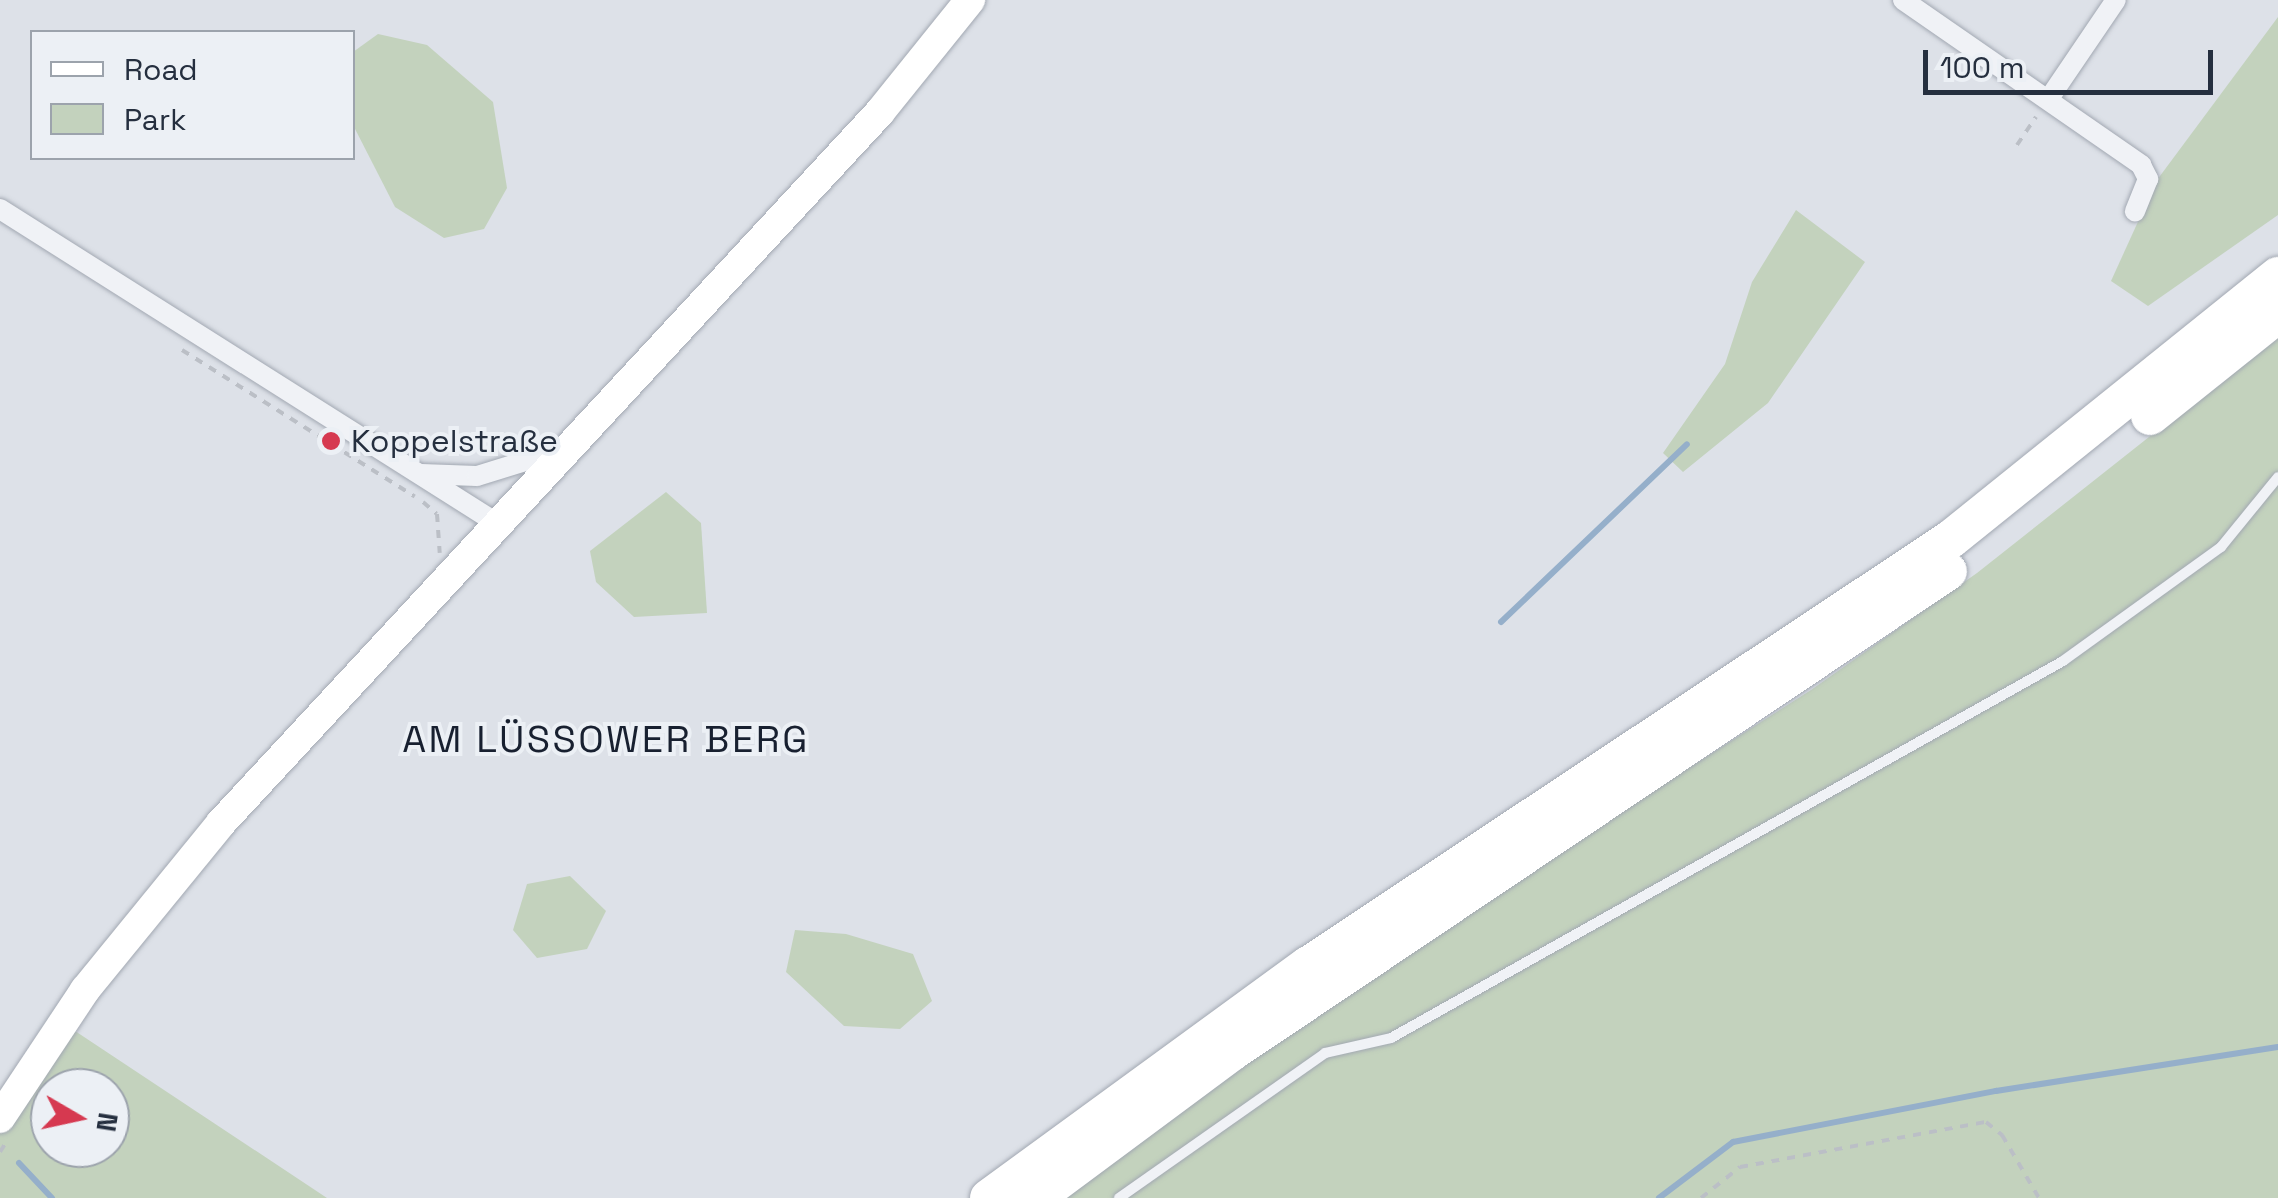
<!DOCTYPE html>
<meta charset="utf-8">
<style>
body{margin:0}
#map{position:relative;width:2278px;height:1198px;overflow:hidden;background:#dde1e8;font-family:"Space Grotesk",sans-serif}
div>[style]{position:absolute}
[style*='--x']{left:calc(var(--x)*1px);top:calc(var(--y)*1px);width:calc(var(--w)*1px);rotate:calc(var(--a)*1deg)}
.green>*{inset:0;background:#c3d2bd}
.stream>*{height:6px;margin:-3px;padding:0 3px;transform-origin:3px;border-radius:3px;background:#95afca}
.path>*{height:4px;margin-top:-2px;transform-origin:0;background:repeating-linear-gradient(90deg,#bbbfc6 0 8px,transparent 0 16px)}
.roads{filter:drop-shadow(0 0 2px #a2a8b2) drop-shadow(0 0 2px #a2a8b2)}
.lane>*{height:10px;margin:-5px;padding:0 5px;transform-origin:5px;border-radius:5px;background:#f0f2f6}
.street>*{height:20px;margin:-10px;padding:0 10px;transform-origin:10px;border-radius:10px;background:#f0f2f6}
.secondary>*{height:30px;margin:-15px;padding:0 15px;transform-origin:15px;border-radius:15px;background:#fff}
.highway>*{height:38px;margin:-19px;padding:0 19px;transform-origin:19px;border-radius:19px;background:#fff}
.dots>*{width:28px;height:28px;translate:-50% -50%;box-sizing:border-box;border:5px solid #ecf0f5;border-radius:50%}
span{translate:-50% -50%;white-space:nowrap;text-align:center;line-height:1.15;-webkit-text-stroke:8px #ecf0f5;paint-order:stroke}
.poi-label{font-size:32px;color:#252f3f}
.left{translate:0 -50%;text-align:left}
.quarter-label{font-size:38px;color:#182030;letter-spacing:2.5px}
.legend{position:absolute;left:30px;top:30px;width:325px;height:130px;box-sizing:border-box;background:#ecf0f5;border:2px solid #9ca3ac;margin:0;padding:12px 18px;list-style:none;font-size:30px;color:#252f3f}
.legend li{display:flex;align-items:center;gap:20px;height:50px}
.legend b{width:50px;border:2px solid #9ca3ac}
.north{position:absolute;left:30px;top:1068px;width:100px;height:100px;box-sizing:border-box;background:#ecf0f5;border:2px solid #9ca3ac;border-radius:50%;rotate:99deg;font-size:28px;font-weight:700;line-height:40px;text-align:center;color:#252f3f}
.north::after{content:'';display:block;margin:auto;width:35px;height:45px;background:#d63950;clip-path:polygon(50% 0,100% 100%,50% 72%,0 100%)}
.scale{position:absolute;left:1923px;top:50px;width:290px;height:45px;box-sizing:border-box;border:5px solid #252f3f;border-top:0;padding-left:12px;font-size:30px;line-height:35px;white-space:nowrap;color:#252f3f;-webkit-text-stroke:8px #ecf0f5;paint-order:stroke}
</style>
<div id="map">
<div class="green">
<i style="clip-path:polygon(2278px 17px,2278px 215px,2148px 306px,2111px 281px,2157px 180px)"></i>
<i style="clip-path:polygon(378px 34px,427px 45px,493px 102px,507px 188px,484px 229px,444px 238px,395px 207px,353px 125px,353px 52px)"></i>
<i style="clip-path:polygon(1796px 210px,1865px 262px,1768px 403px,1683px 472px,1663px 453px,1725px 364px,1752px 282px)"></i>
<i style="clip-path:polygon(2278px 335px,2278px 1198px,1057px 1198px,1351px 984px,1811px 690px,1977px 573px)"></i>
<i style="clip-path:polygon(666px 492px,701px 523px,707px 613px,634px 617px,596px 582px,590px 551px)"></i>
<i style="clip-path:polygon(570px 876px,606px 911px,587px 949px,537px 958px,513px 930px,527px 884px)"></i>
<i style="clip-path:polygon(795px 930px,846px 934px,913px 954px,932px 1001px,900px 1029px,844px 1026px,786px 972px)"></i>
<i style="clip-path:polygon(evenodd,63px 1023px,327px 1198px,0 1198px,0 1118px,63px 1023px,50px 1088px,110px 1088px,110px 1148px,50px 1148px,50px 1088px)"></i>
</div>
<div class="stream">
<i style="--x:1501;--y:622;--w:257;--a:-43.7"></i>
<i style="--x:19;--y:1163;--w:48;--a:46.7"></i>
<i style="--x:1659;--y:1198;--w:93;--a:-37.1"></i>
<i style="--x:1733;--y:1142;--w:268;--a:-11"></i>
<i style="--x:1996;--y:1091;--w:285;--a:-8.9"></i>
</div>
<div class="path">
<i style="--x:2017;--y:145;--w:34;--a:-56"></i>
<i style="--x:182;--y:350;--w:275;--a:32.2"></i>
<i style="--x:423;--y:502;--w:18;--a:41"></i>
<i style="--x:437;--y:514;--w:39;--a:86"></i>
<i style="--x:0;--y:1152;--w:15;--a:-58"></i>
<i style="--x:1701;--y:1198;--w:50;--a:-38.5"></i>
<i style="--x:1740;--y:1167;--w:250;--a:-10.4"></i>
<i style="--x:1986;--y:1122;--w:21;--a:39"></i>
<i style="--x:2002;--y:1135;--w:73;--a:59.6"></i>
</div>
<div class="roads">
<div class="lane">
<i style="--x:1119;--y:1198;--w:252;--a:-35.1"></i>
<i style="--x:1325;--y:1053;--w:68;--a:-12.8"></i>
<i style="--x:1391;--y:1038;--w:771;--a:-29.29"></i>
<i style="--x:2063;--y:661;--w:195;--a:-35.8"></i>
<i style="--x:2221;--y:547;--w:90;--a:-50.8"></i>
</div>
<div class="street">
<i style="--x:1903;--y:0;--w:290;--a:34.7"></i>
<i style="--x:2141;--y:165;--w:16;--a:63"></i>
<i style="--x:2148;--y:179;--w:35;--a:112"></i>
<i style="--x:2050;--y:97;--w:117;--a:-55.8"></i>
<i style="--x:0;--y:209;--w:586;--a:32.31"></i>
<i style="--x:421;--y:474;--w:56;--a:2"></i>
<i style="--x:477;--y:476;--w:88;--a:-17.2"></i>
</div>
<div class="secondary">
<i style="--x:0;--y:1118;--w:154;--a:-56.4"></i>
<i style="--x:85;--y:990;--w:215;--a:-50.8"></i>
<i style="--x:221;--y:823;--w:969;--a:-47.17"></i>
<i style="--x:880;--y:112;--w:144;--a:-51.2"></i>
</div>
<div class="highway">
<i style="--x:2150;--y:416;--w:164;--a:-38.6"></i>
<i style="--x:989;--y:1198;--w:396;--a:-36.1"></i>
<i style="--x:1309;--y:965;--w:770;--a:-33.57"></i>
<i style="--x:1951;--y:539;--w:420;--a:-38.8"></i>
<i style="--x:1035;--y:1198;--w:247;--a:-36.6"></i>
<i style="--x:1233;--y:1051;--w:861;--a:-33.87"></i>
</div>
</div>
<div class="dots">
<i style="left:331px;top:441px;background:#d63950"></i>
</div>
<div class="poi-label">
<span class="left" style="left:351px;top:441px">Koppelstraße</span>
</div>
<div class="quarter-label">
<span style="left:606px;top:740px">AM LÜSSOWER BERG</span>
</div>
<ul class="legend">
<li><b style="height:12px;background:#fff"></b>Road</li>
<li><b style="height:28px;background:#c3d2bd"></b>Park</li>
</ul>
<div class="north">N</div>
<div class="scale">100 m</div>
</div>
